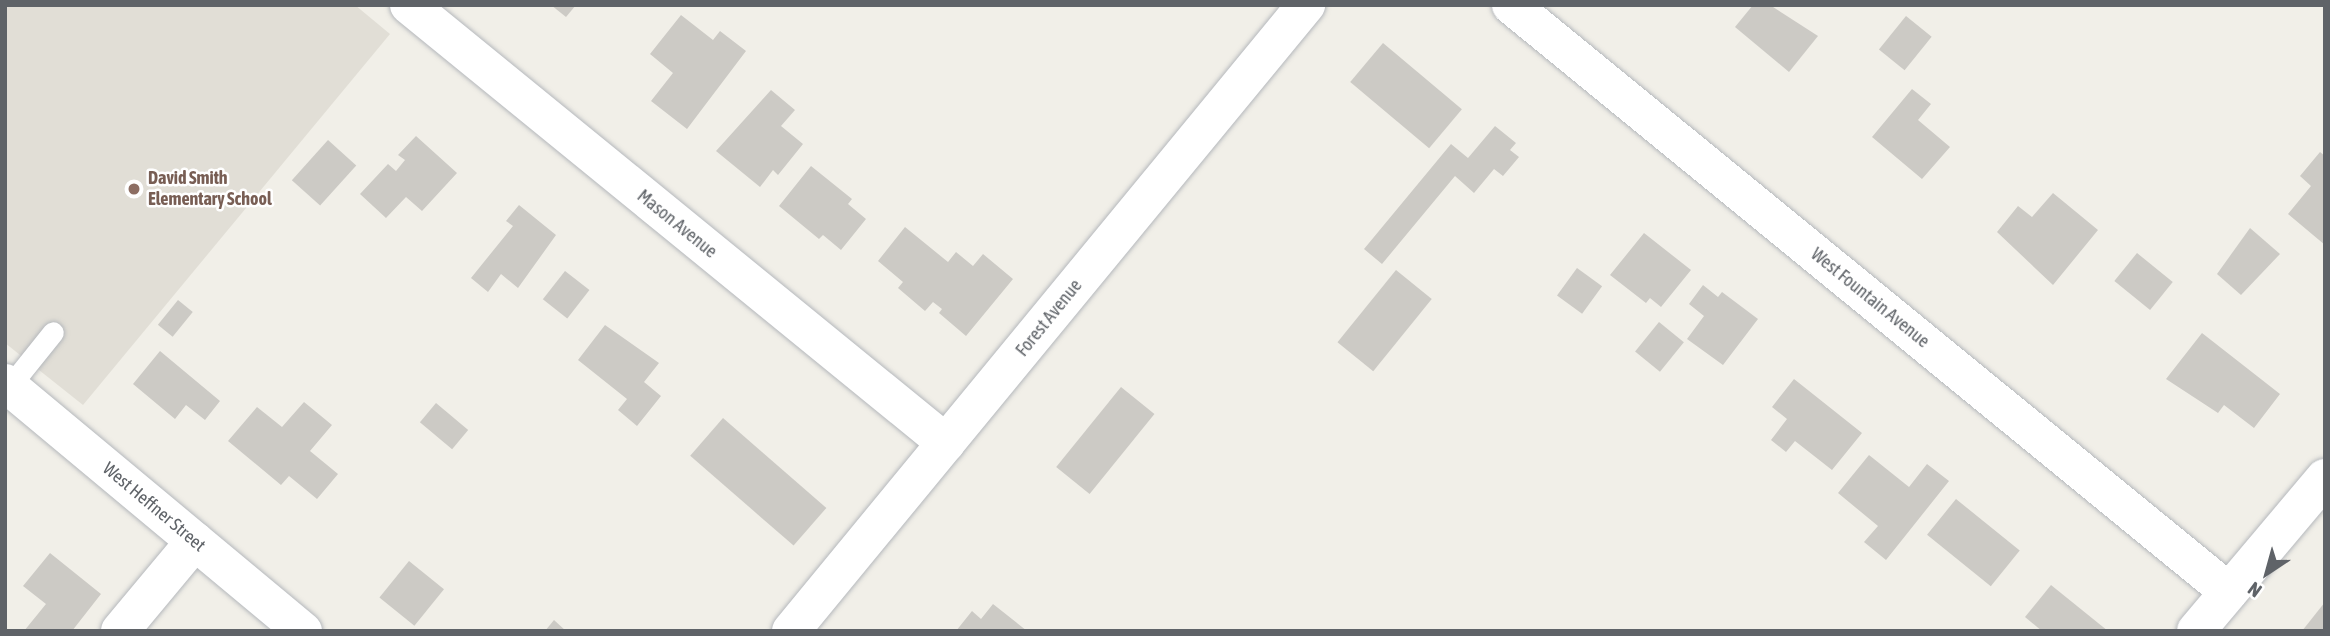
<!DOCTYPE html>
<style>
body{margin:0}
#map{position:relative;width:2330px;height:636px;overflow:hidden;background:#f1efe8;font-family:"Asap Condensed",sans-serif}
div>[style]{position:absolute}
[style*='--x']{left:calc(var(--x)*1px);top:calc(var(--y)*1px);width:calc(var(--w)*1px);rotate:calc(var(--a)*1deg)}
.education>*{inset:0;background:#e1ded6}
.building>*{inset:0;background:#cccac5;transform-origin:0 0}
.roads{filter:drop-shadow(0 0 2px #b5b8bc) drop-shadow(0 0 2px #b5b8bc)}
.lane>*{height:21px;margin:-10.5px;padding:0 10.5px;transform-origin:10.5px;border-radius:10.5px;background:#fff}
.street>*{height:38px;margin:-19px;padding:0 19px;transform-origin:19px;border-radius:19px;background:#fff}
.dots>*{width:19px;height:19px;translate:-50% -50%;box-sizing:border-box;border:4px solid #fff;border-radius:50%}
span{translate:-50% -50%;white-space:nowrap;text-align:center;line-height:1.15;-webkit-text-stroke:5px #fff;paint-order:stroke}
.education-label{font-size:18px;color:#785e54;font-weight:700}
.left{translate:0 -50%;text-align:left}
.street-label{font-size:18px;color:#5f6368}
.frame{position:absolute;inset:0;border:7px solid #5f6368;pointer-events:none}
.north{position:absolute;left:2232px;top:538px;width:70px;height:70px;-webkit-text-stroke:5px #fff;paint-order:stroke;rotate:216deg;font-size:19px;font-weight:700;line-height:28px;text-align:center;color:#5f6368}
.north::after{content:'';display:block;margin:auto;width:24px;height:32px;background:#5f6368;clip-path:polygon(50% 0,100% 100%,50% 72%,0 100%)}
</style>
<div id="map">
<div class="education">
<i style="clip-path:polygon(5px 5px,355px 5px,390px 34px,83px 405px,5px 343px)"></i>
</div>
<div class="building">
<i style="clip-path:polygon(551px 5px,576px 5px,566px 17px)"></i>
<i style="clip-path:polygon(1753px 5px,1770px 5px,1818px 36px,1789px 72px,1735px 27px)"></i>
<i style="clip-path:polygon(681px 15px,713px 40px,720px 31px,746px 51px,687px 129px,651px 101px,673px 73px,650px 54px)"></i>
<i style="left:1906px;top:16px;width:33px;height:43px;rotate:39deg"></i>
<i style="left:1383px;top:43px;width:103px;height:51px;rotate:40deg"></i>
<i style="clip-path:polygon(1912px 89px,1931px 104px,1918px 120px,1950px 147px,1922px 179px,1872px 137px)"></i>
<i style="clip-path:polygon(771px 90px,795px 110px,781px 126px,803px 144px,778px 175px,773px 170px,760px 187px,716px 151px)"></i>
<i style="clip-path:polygon(1495px 126px,1516px 143px,1510px 150px,1519px 157px,1503px 176px,1494px 169px,1474px 193px,1455px 176px,1382px 264px,1364px 249px,1451px 144px,1468px 158px)"></i>
<i style="clip-path:polygon(416px 136px,457px 173px,422px 211px,406px 197px,386px 218px,360px 194px,388px 164px,396px 171px,405px 160px,398px 155px)"></i>
<i style="left:328px;top:140px;width:38px;height:54px;rotate:42deg"></i>
<i style="clip-path:polygon(2320px 152px,2325px 156px,2325px 245px,2288px 214px,2311px 186px,2300px 176px)"></i>
<i style="clip-path:polygon(811px 166px,852px 199px,848px 204px,866px 219px,841px 250px,823px 235px,819px 239px,779px 206px)"></i>
<i style="clip-path:polygon(2053px 193px,2098px 230px,2053px 285px,1997px 232px,2018px 206px,2032px 217px)"></i>
<i style="clip-path:polygon(519px 205px,556px 235px,518px 288px,501px 274px,488px 292px,471px 278px,513px 226px,506px 221px)"></i>
<i style="clip-path:polygon(905px 227px,948px 262px,956px 252px,973px 266px,983px 254px,1013px 279px,966px 336px,939px 313px,942px 309px,933px 302px,925px 311px,898px 288px,903px 282px,878px 261px)"></i>
<i style="clip-path:polygon(2250px 228px,2280px 254px,2241px 295px,2217px 274px)"></i>
<i style="clip-path:polygon(1644px 233px,1691px 270px,1661px 307px,1650px 298px,1646px 303px,1610px 275px)"></i>
<i style="left:2137px;top:253px;width:46px;height:36px;rotate:39deg"></i>
<i style="left:1577px;top:268px;width:31px;height:34px;rotate:36deg"></i>
<i style="left:1396px;top:270px;width:46px;height:93px;rotate:39deg"></i>
<i style="left:565px;top:271px;width:31px;height:36px;rotate:38deg"></i>
<i style="clip-path:polygon(1703px 285px,1718px 297px,1722px 292px,1758px 319px,1723px 365px,1687px 339px,1704px 316px,1689px 304px)"></i>
<i style="left:178px;top:300px;width:19px;height:32px;rotate:39deg"></i>
<i style="left:1659px;top:322px;width:32px;height:38px;rotate:39deg"></i>
<i style="clip-path:polygon(605px 325px,659px 363px,644px 382px,661px 396px,637px 426px,618px 410px,627px 399px,578px 360px)"></i>
<i style="clip-path:polygon(2202px 333px,2280px 394px,2254px 428px,2224px 405px,2218px 413px,2166px 379px)"></i>
<i style="clip-path:polygon(160px 351px,220px 401px,205px 420px,186px 405px,175px 419px,133px 384px)"></i>
<i style="clip-path:polygon(1794px 379px,1862px 433px,1832px 470px,1795px 441px,1786px 452px,1771px 440px,1787px 419px,1772px 407px)"></i>
<i style="left:1121px;top:387px;width:43px;height:103px;rotate:39deg"></i>
<i style="clip-path:polygon(304px 402px,332px 425px,310px 451px,338px 474px,317px 499px,289px 476px,281px 485px,228px 441px,257px 407px,282px 427px)"></i>
<i style="left:436px;top:403px;width:42px;height:25px;rotate:40deg"></i>
<i style="left:723px;top:418px;width:137px;height:50px;rotate:41deg"></i>
<i style="clip-path:polygon(1869px 455px,1909px 487px,1927px 464px,1949px 481px,1886px 560px,1864px 542px,1878px 526px,1838px 493px)"></i>
<i style="left:1956px;top:499px;width:82px;height:46px;rotate:39deg"></i>
<i style="clip-path:polygon(50px 553px,101px 594px,72px 631px,24px 631px,46px 604px,23px 586px)"></i>
<i style="left:409px;top:561px;width:45px;height:47px;rotate:39deg"></i>
<i style="clip-path:polygon(2051px 585px,2108px 631px,2042px 631px,2025px 617px)"></i>
<i style="clip-path:polygon(2325px 602px,2325px 631px,2302px 631px)"></i>
<i style="clip-path:polygon(993px 604px,1027px 631px,956px 631px,972px 611px,981px 619px)"></i>
<i style="clip-path:polygon(554px 620px,566px 631px,545px 631px)"></i>
</div>
<div class="roads">
<div class="lane">
<i style="--x:9;--y:387;--w:70;--a:-51.3"></i>
</div>
<div class="street">
<i style="--x:409;--y:5;--w:693;--a:39.2"></i>
<i style="--x:1511;--y:5;--w:927;--a:39.27"></i>
<i style="--x:5;--y:383;--w:388;--a:39.8"></i>
<i style="--x:120;--y:631;--w:117;--a:-50.2"></i>
<i style="--x:791;--y:631;--w:811;--a:-50.56"></i>
<i style="--x:2196;--y:631;--w:200;--a:-49.9"></i>
</div>
</div>
<div class="dots">
<i style="left:134px;top:189px;background:#8d6e63"></i>
</div>
<div class="education-label">
<span class="left" style="left:148px;top:189px">David Smith<br>Elementary School</span>
</div>
<div class="street-label">
<span style="left:677px;top:224px;rotate:39deg">Mason Avenue</span>
<span style="left:1870px;top:298px;rotate:39deg">West Fountain Avenue</span>
<span style="left:1049px;top:318px;rotate:-51deg">Forest Avenue</span>
<span style="left:154px;top:507px;rotate:40deg">West Heffner Street</span>
</div>
<div class="frame"></div>
<div class="north">N</div>
</div>
